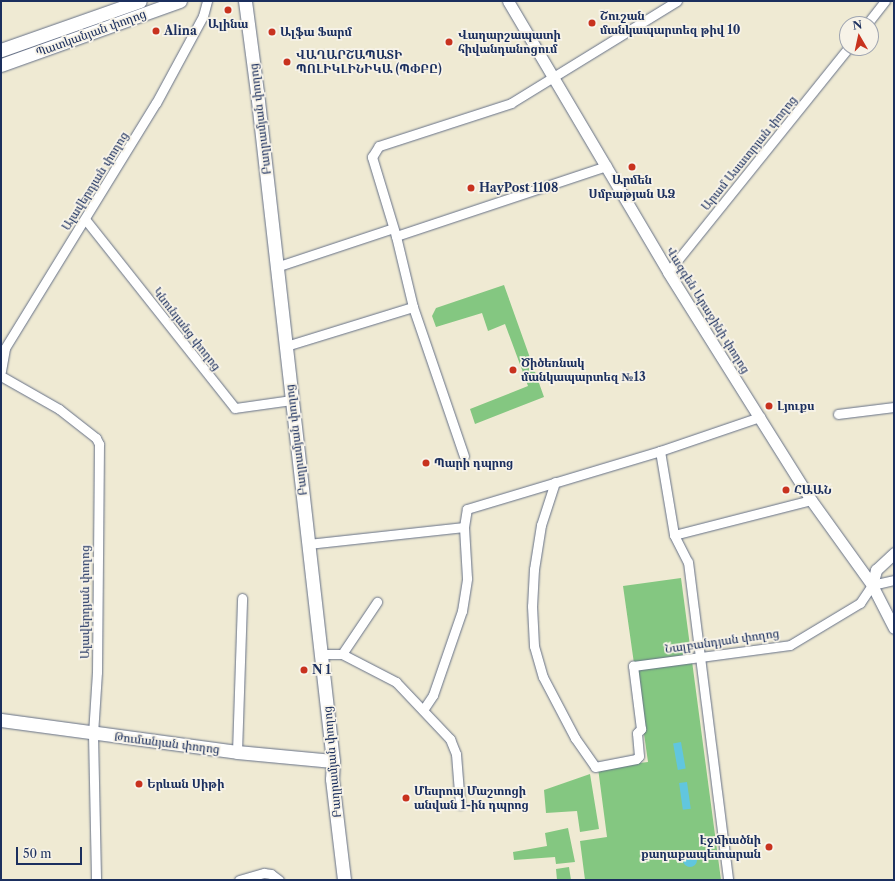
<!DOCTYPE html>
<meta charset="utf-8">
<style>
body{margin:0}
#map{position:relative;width:895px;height:881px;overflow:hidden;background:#efead3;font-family:"Libre Caslon Text","Noto Serif Armenian",serif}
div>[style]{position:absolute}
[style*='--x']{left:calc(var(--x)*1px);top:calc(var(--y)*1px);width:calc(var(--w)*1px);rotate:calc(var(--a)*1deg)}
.green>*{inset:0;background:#84c781}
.water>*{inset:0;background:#61c6de;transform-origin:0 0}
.round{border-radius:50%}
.roads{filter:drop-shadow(0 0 1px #657087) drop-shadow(0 0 1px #657087)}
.minor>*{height:9px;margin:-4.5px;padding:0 4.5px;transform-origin:4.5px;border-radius:4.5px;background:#fff}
.tertiary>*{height:11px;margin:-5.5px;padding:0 5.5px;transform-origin:5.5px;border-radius:5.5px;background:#fff}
.secondary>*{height:13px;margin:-6.5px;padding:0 6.5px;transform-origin:6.5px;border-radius:6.5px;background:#fff}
.dots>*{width:11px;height:11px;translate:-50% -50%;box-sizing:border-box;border:2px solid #f7f3e8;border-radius:50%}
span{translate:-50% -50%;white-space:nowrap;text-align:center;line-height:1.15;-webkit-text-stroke:3.5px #f7f3e8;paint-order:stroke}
.poi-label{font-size:12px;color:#1b2f5e;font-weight:700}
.left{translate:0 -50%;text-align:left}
.right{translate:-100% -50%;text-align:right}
.street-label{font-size:12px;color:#1b2f5e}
.frame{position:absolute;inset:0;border:2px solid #1b2f5e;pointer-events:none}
.north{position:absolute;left:839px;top:16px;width:40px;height:40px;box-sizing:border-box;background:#f7f3e8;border:1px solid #9fa5b1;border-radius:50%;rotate:351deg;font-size:11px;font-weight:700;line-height:16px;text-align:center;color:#1b2f5e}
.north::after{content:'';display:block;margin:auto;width:14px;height:18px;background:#c8321e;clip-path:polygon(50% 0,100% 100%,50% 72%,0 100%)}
.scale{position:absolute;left:16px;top:847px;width:66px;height:18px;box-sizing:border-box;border:2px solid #1b2f5e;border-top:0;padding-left:5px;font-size:12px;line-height:14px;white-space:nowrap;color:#1b2f5e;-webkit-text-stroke:3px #f7f3e8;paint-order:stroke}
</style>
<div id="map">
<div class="green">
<i style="clip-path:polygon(504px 285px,544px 397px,475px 424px,470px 409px,528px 386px,505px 324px,488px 331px,482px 313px,436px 327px,432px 316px,436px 308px)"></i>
<i style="clip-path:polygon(681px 578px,721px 880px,585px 880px,580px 841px,607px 837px,598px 768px,648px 762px,623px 586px)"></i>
<i style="clip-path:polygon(590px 774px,599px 829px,580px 832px,577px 811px,546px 813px,544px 790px)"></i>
<i style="clip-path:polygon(568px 828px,575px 862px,556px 864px,555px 857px,514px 860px,513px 852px,547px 846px,545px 833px)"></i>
<i style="clip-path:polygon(569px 867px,571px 880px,557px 880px,556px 869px)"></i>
</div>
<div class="water">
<i style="left:681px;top:742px;width:27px;height:8px;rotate:80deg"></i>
<i style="left:687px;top:782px;width:27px;height:8px;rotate:82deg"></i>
<i class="round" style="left:683px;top:853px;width:14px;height:14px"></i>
</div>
<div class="roads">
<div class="minor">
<i style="--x:867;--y:24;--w:29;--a:-52"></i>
<i style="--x:85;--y:219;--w:241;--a:51.6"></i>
<i style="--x:235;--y:408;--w:58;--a:-8"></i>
<i style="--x:396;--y:236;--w:222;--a:-18.4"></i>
<i style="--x:276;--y:267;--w:123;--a:-18.4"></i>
<i style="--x:668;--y:272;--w:287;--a:-51.2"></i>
<i style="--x:286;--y:346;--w:133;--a:-17.1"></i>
<i style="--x:1;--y:371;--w:23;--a:-80"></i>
<i style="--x:5;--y:348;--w:288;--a:-58.4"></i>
<i style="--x:156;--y:103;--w:99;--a:-61.6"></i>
<i style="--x:203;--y:16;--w:16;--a:-75"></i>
<i style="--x:1;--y:376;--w:67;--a:29.6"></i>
<i style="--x:59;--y:409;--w:47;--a:38.1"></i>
<i style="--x:96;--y:438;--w:7;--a:63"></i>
<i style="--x:99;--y:444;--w:228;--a:90.5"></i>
<i style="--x:97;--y:672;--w:62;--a:93.7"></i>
<i style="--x:93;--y:734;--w:146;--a:88.8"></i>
<i style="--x:838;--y:414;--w:56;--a:-7.1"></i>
<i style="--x:660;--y:451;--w:85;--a:80.5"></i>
<i style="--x:674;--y:535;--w:30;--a:63"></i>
<i style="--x:688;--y:562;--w:321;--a:82.8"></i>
<i style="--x:464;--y:456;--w:157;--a:-108.9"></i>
<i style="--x:413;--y:307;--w:73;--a:-103.5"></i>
<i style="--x:396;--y:236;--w:83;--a:-106.9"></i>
<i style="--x:372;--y:157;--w:13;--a:-58"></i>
<i style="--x:379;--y:146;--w:139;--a:-18"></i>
<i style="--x:511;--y:103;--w:195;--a:-31.6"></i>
<i style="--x:555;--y:482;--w:45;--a:108"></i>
<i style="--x:541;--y:525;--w:45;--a:99"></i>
<i style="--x:534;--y:569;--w:37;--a:93"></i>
<i style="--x:532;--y:606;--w:40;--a:87.1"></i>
<i style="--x:534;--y:646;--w:32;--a:74"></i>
<i style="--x:543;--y:677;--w:69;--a:62.3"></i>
<i style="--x:575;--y:738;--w:35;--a:55"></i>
<i style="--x:595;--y:767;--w:42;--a:-11"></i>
<i style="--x:636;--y:759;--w:4;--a:-45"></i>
<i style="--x:639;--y:756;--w:23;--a:-95"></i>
<i style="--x:637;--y:733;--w:6;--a:-45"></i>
<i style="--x:641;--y:729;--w:64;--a:-97.2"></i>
<i style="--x:633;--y:666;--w:158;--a:-7.6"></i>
<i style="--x:790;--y:645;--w:82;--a:-31"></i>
<i style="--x:860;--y:603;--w:22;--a:-56"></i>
<i style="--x:872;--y:585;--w:23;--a:-13"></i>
<i style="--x:674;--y:535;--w:141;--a:-14.3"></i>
<i style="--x:308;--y:544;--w:157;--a:-6.2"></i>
<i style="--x:464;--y:527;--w:18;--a:-81"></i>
<i style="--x:467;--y:509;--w:202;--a:-16.7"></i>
<i style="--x:660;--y:451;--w:106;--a:-18.8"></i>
<i style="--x:321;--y:654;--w:21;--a:0"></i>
<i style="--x:342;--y:654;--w:61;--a:27.4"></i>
<i style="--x:396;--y:682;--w:79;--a:46.5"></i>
<i style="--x:450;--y:739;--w:16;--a:68"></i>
<i style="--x:456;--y:754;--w:51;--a:85.5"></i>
<i style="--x:342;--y:654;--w:63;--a:-56.1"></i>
<i style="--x:423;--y:710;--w:18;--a:-56"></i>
<i style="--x:433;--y:695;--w:89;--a:-71"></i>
<i style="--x:462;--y:611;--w:33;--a:-81"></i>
<i style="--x:467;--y:578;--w:51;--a:-93.4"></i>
<i style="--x:237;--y:752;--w:154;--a:-88.1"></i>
<i style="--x:239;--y:880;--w:26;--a:-16"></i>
<i style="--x:264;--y:873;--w:7;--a:8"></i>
<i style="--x:271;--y:874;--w:10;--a:37"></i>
</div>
<div class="tertiary">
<i style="--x:508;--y:1;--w:315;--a:59.4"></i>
<i style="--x:668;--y:272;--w:269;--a:57.9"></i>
<i style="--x:811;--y:500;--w:105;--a:54.3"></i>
<i style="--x:872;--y:585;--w:48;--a:62.9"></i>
<i style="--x:872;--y:585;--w:16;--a:-75"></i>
<i style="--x:876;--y:570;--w:25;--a:-43"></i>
</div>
<div class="secondary">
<i style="--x:245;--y:1;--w:92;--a:82.5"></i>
<i style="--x:257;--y:92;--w:673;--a:83.52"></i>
<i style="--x:333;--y:761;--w:18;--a:93"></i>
<i style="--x:332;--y:779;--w:102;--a:83.2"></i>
<i style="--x:1;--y:50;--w:147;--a:-19.4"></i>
<i style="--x:1;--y:65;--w:190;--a:-19.7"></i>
<i style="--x:1;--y:720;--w:238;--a:7.7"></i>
<i style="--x:237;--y:752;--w:96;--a:5.4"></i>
</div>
</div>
<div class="dots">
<i style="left:228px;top:10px;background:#c8321e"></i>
<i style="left:592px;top:23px;background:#c8321e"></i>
<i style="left:156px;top:31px;background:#c8321e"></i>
<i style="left:272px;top:32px;background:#c8321e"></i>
<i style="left:449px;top:42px;background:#c8321e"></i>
<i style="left:287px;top:62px;background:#c8321e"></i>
<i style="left:632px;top:167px;background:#c8321e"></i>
<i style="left:471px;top:188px;background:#c8321e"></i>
<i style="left:513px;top:370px;background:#c8321e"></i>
<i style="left:769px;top:406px;background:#c8321e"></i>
<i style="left:426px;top:463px;background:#c8321e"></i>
<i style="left:786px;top:490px;background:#c8321e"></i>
<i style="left:304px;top:670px;background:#c8321e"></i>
<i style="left:139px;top:784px;background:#c8321e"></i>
<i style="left:406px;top:798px;background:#c8321e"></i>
<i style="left:769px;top:847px;background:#c8321e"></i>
</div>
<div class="poi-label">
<span class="left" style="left:600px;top:23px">Շուշան<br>մանկապարտեզ թիվ 10</span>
<span style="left:228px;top:24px">Ալինա</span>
<span class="left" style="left:164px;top:31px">Alina</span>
<span class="left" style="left:280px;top:32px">Ալֆա Ֆարմ</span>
<span class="left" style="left:458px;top:42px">Վաղարշապատի<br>հիվանդանոցում</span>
<span class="left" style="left:296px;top:62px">ՎԱՂԱՐՇԱՊԱՏԻ<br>ՊՈԼԻԿԼԻՆԻԿԱ (ՊՓԲԸ)</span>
<span style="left:632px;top:187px">Արմեն<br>Սմբաթյան ԱՁ</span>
<span class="left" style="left:479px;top:188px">HayPost 1108</span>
<span class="left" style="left:521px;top:370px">Ծիծեռնակ<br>մանկապարտեզ №13</span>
<span class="left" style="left:777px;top:406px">Լյուքս</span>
<span class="left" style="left:434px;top:463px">Պարի դպրոց</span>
<span class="left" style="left:794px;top:490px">ՀԱԱՆ</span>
<span class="left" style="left:312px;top:670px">N 1</span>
<span class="left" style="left:147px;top:784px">Երևան Սիթի</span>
<span class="left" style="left:414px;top:798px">Մեսրոպ Մաշտոցի<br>անվան 1-ին դպրոց</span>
<span class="right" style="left:761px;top:847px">Էջմիածնի<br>քաղաքապետարան</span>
</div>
<div class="street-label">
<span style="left:91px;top:33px;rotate:-20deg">Պատկանյան փողոց</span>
<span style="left:260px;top:119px;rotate:-97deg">Բաղրամյան փողոց</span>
<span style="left:749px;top:153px;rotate:-51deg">Արամ Ասատրյան փողոց</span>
<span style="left:95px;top:181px;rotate:-58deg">Ալավերդյան փողոց</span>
<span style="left:708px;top:310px;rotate:58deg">Վազգեն Արաջինի փողոց</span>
<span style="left:187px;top:329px;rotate:52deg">Կնունյանց փողոց</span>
<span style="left:296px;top:440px;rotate:-97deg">Բաղրամյան փողոց</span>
<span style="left:85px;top:602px;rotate:-90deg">Ալավերդյան փողոց</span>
<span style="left:722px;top:641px;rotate:-8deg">Նալբանդյան փողոց</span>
<span style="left:167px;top:743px;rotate:7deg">Թումանյան փողոց</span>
<span style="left:332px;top:762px;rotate:-95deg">Բաղրամյան փողոց</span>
</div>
<div class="frame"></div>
<div class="north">N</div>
<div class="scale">50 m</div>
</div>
